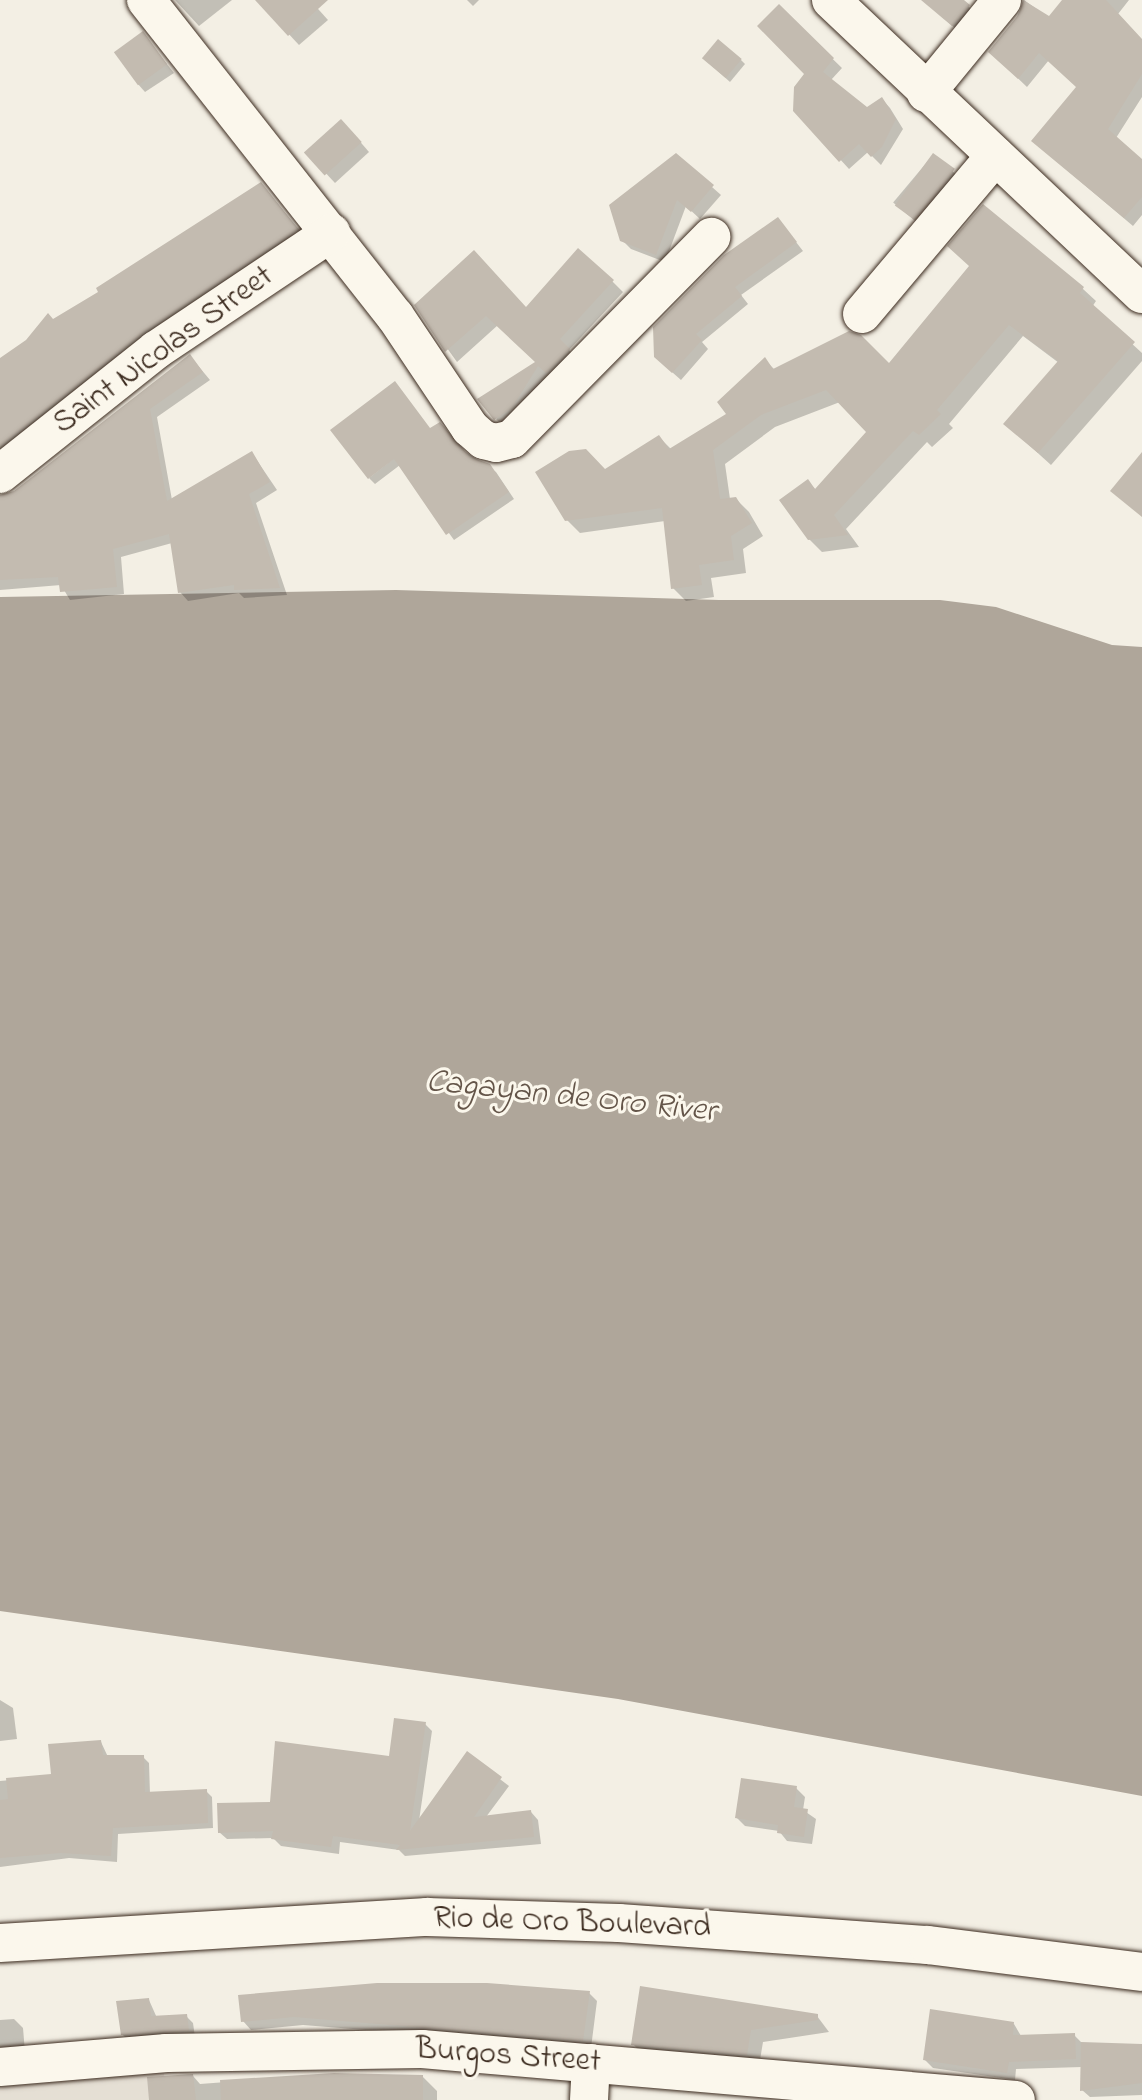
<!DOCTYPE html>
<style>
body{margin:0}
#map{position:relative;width:1142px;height:2100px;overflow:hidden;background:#f3efe4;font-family:"Indie Flower",sans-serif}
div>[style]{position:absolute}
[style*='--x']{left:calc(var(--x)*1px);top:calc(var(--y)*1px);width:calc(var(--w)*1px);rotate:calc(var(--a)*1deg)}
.built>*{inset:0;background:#e5dfd4}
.water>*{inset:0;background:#afa69a}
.shadow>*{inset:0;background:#0003;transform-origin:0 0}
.building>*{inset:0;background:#c3bbb0;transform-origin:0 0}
.roads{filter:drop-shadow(0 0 2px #3b2a1e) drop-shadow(0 0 2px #3b2a1e)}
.minor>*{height:38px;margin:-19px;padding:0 19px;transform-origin:19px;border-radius:19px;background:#fbf7ec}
.major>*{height:38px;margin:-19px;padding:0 19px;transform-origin:19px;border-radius:19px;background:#fbf7ec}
span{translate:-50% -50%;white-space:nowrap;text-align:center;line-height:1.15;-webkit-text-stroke:6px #fbf7ec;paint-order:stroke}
.street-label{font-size:32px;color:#3b2a1e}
.water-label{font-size:33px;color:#645549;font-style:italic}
</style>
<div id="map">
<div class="built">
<i style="clip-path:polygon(164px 2073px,166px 2100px,0 2100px,0 2078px)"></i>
</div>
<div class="water">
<i style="clip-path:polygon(396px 590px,719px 600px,940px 600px,996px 607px,1112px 645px,1142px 647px,1142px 1796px,618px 1699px,0 1611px,0 597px)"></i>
</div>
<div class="shadow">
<i style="clip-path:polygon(175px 0,232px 0,199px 26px)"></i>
<i style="clip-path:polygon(257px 0,310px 0,328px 20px,299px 45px)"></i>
<i style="clip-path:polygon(467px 0,479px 0,473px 6px)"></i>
<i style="clip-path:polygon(942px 0,961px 0,977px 14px,961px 33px,942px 17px)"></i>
<i style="clip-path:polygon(1024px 0,1049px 18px,1065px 0,1129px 0,1118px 14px,1142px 40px,1142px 97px,1116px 138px,1142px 161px,1142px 215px,1133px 226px,1042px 149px,1078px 87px,1049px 60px,1027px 87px,999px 60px)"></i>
<i style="clip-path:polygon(779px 7px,842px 68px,831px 80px,867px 109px,882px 99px,890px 108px,903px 129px,881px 165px,868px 152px,849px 169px,795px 110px,807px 74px)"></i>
<i style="clip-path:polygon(143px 34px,174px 73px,145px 92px,137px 83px)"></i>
<i style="clip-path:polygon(703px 58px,741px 60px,745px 64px,730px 82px)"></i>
<i style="clip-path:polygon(350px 130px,369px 152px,335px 183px,307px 153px)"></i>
<i style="left:933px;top:155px;width:38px;height:62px;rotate:40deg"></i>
<i style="clip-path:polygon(261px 184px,307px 239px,0 464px,0 360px)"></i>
<i style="clip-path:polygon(712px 187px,721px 195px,700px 219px,686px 206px,665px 262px,631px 249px,622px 240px,611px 206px)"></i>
<i style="clip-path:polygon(983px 207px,1083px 289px,1096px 301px,1092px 307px,1142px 353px,1142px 361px,1051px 465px,1019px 436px,1059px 363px,1023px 336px,949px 424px,953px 428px,932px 447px,927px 442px,846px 529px,859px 547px,822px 552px,809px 539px,808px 482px,816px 490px,868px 432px,840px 402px,775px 427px,725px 464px,730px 499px,735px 498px,749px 512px,763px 536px,743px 549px,746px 573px,711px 578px,714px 597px,686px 601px,673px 588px,665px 521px,580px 533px,567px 520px,605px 471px,659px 437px,672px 450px,728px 415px,765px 360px,775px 370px,889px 366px,971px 267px)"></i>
<i style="clip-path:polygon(778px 219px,803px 251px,741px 295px,748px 304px,702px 342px,708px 349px,681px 380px,664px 365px)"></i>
<i style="clip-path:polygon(612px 281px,623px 292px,569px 350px,580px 361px,507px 430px,496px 419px,537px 363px,498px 325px,457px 362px,416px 305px,526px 309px)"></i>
<i style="clip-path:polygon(190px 356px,210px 380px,157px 417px,172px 500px,252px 453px,277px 490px,256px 503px,287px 595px,244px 598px,239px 593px,188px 601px,180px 592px,172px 543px,121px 557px,124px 594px,70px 600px,61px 585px,0 590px,0 496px,14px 493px)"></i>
<i style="clip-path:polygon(431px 429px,496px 472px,514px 499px,454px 540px,400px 465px,375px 484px,369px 478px)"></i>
<i style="clip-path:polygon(0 1700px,13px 1708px,17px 1739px,0 1741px)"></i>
<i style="clip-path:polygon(425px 1724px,432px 1731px,419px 1821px,467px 1754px,509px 1786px,486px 1817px,531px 1812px,538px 1820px,541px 1844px,405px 1856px,399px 1850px,340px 1842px,339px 1854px,281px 1846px,273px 1838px,227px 1839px,219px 1832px,272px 1803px,390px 1757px)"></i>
<i style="clip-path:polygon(101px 1742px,108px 1757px,143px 1757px,149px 1763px,150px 1794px,206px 1791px,212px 1797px,213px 1828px,118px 1834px,117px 1862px,69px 1858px,0 1867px,0 1781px,53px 1776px)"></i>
<i style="clip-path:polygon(796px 1788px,805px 1797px,803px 1810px,816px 1819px,812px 1844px,787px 1841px,779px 1831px,745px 1826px,737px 1818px)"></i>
<i style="clip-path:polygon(589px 1993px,597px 2001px,591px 2048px,303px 2025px,251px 2030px,243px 2021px,240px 1997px)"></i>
<i style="clip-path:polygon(149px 2000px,157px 2018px,186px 2016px,193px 2023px,195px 2037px,129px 2041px,122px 2034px)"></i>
<i style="clip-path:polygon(817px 2016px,829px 2032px,763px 2042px,759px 2066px,645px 2057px,633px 2044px)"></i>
<i style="clip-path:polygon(14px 2019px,23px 2028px,25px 2052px,0 2056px,0 2020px)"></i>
<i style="clip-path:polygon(1014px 2024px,1021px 2036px,1074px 2035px,1083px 2044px,1142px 2044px,1142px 2095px,1090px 2097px,1082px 2090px,1082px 2067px,1016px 2069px,1015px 2080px,933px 2068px,925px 2060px)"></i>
<i style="clip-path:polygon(334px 2074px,422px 2076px,437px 2091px,437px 2100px,151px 2100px,193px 2076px,200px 2084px)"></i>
</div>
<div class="building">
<i style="clip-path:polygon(255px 0,328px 0,288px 36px)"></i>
<i style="clip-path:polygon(921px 0,964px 0,970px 5px,952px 26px)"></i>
<i style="clip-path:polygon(1023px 0,1049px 16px,1062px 0,1106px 0,1142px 39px,1142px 74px,1108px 129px,1142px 159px,1142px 197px,1124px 218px,1031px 141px,1076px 87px,1039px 53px,1018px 79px,988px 52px,1019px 14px)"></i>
<i style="clip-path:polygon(779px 4px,834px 58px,823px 72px,867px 107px,882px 97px,896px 119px,882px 147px,871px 157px,859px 144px,839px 162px,793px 111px,794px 87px,804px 74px,757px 26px)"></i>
<i style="left:143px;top:31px;width:41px;height:36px;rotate:54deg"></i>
<i style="left:718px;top:39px;width:31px;height:25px;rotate:40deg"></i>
<i style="left:341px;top:119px;width:31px;height:50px;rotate:48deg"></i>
<i style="clip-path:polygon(676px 153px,714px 185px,691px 212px,677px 200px,656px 255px,620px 241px,609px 205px)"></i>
<i style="left:933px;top:153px;width:27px;height:65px;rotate:36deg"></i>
<i style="clip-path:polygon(261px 182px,298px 229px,144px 332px,0 446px,0 358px,26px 340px,48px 313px,53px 319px,98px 292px,96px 288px)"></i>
<i style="clip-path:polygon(983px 204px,1084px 287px,1080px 293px,1135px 342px,1038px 453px,1003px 424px,1058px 361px,1009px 325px,937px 410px,941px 414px,919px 435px,913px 431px,834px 515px,848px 535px,808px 540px,779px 500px,808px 479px,815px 489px,866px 432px,826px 390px,761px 415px,713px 450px,720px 499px,736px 497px,752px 523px,731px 536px,734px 560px,699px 565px,702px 585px,671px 589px,662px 508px,565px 521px,535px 472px,569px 451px,586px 449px,605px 469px,659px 435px,669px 449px,726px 414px,717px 402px,765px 357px,773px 369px,849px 331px,861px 335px,889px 363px,969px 266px,947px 246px)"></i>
<i style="clip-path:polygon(778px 217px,797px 242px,735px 287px,742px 296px,696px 334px,702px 340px,672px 373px,654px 357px,653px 327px,724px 255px)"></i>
<i style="clip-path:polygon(578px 248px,614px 280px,560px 339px,570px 349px,546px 373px,538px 366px,512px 408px,494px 420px,477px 399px,535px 362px,486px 316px,445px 352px,414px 305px,474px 250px,526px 307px)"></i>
<i style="clip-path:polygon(190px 354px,203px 372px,150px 409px,167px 501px,252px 451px,270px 482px,249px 494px,280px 588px,234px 590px,234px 585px,178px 593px,169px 534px,113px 549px,117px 587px,60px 592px,58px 577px,0 580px,0 495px,14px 491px)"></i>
<i style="clip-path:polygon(395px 381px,430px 428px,440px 422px,470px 457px,490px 464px,509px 492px,446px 535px,394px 459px,368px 479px,330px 430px)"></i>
<i style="clip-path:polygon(1142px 452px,1142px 517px,1110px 491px)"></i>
<i style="clip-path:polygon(394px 1718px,426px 1722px,410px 1831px,467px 1751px,502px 1777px,474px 1817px,531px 1810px,534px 1837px,396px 1850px,400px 1845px,333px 1836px,331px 1847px,271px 1839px,273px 1831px,218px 1833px,217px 1803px,270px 1802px,275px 1741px,389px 1756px)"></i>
<i style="clip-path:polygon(101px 1740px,103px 1755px,144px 1755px,145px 1792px,207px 1789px,208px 1823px,113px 1828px,111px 1856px,61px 1853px,0 1858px,0 1800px,8px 1799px,6px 1778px,51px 1774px,48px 1744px)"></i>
<i style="clip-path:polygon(741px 1778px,797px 1786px,794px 1807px,808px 1809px,804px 1837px,777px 1833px,778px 1825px,735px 1818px)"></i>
<i style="clip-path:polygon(377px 1983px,487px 1983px,590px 1991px,583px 2041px,294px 2017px,241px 2022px,238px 1995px)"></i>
<i style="clip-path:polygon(640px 1986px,818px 2014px,818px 2020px,751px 2030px,747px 2055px,631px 2045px)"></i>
<i style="clip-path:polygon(149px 1998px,151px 2016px,187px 2014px,189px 2031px,121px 2035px,116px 2001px)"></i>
<i style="clip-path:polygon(930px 2009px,1014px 2022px,1013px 2035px,1075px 2033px,1076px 2059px,1009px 2062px,1007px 2073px,923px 2060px)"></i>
<i style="clip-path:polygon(1081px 2042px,1142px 2044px,1142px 2083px,1080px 2091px)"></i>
<i style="clip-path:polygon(334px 2073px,423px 2075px,423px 2100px,221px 2100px,220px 2080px)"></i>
<i style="clip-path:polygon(193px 2074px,196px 2100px,149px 2100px,147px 2077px)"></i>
</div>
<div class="roads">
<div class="minor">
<i style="--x:146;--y:0;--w:402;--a:51.8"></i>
<i style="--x:395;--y:316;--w:135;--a:56.2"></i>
<i style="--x:470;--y:428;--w:18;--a:41"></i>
<i style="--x:484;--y:440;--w:12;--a:14"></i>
<i style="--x:496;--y:443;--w:16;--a:-14"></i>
<i style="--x:512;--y:439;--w:284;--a:-45.4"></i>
<i style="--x:831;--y:0;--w:428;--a:43.4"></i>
<i style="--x:926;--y:93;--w:120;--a:-50.7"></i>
<i style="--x:862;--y:314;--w:207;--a:-49.9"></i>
<i style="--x:0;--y:474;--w:199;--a:-38.5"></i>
<i style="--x:156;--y:350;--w:211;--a:-33.8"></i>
<i style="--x:0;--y:2067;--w:167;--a:-4.8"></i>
<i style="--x:166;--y:2053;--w:256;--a:-0.9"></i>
<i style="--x:422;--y:2049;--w:596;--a:4.91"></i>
<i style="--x:589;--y:2100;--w:37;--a:-87"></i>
</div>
<div class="major">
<i style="--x:0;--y:1943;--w:428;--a:-3.5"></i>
<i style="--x:427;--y:1917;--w:192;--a:1.8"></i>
<i style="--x:619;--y:1923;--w:310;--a:4.1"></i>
<i style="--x:928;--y:1945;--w:216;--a:7.2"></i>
</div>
</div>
<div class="street-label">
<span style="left:164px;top:351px;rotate:-36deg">Saint Nicolas Street</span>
<span style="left:572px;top:1924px;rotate:2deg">Rio de Oro Boulevard</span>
<span style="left:508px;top:2057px;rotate:4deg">Burgos Street</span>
</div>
<div class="water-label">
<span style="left:571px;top:1098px;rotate:6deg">Cagayan de Oro River</span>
</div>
</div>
